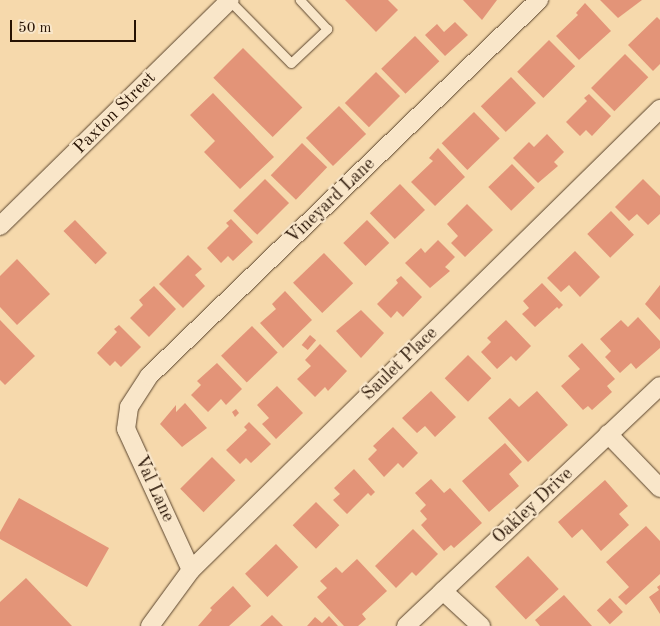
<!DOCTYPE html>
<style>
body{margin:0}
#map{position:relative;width:660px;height:626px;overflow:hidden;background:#f6d9ac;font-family:"Old Standard TT",serif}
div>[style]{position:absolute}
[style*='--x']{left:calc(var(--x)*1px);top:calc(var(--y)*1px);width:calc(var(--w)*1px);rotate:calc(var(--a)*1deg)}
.building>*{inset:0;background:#e39478;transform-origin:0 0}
.roads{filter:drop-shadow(0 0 1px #5a442d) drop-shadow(0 0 1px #5a442d)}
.lane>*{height:9px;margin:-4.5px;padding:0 4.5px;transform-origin:4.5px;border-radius:4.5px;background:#f9e6c9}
.street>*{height:18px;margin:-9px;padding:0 9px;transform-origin:9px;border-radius:9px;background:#f9e6c9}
span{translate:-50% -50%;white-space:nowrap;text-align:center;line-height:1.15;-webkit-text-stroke:4.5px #f9e6c9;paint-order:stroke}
.street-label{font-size:18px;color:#261203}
.scale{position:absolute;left:10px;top:20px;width:126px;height:22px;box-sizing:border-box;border:2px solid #261203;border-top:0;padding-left:6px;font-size:15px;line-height:18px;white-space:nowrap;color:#261203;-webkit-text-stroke:4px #f9e6c9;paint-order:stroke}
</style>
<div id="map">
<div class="building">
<i style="clip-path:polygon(345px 0,388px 0,398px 10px,376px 32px)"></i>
<i style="clip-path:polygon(463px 0,497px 0,482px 20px)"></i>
<i style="clip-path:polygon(600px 0,642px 0,618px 18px)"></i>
<i style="clip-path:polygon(585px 3px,611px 31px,579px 60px,556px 36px,578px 15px,576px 13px)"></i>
<i style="clip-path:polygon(657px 17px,660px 20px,660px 64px,653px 71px,628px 45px)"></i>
<i style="clip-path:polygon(455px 22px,468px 35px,445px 56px,425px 35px,437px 24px,444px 32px)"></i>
<i style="left:415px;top:36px;width:35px;height:47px;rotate:46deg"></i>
<i style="left:549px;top:40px;width:37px;height:45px;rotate:45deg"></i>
<i style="left:243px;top:48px;width:84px;height:42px;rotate:45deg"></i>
<i style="left:625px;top:54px;width:33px;height:48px;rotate:45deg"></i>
<i style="left:376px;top:72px;width:34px;height:44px;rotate:45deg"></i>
<i style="left:511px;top:77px;width:36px;height:42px;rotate:46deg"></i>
<i style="clip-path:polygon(213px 93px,274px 157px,240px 189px,204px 152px,215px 141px,190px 115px)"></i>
<i style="clip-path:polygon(589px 94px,611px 116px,592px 136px,586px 130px,580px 136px,566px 122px,587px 101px,584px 98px)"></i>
<i style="left:339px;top:106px;width:39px;height:46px;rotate:46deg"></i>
<i style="left:474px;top:112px;width:37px;height:45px;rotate:46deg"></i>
<i style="clip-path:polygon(547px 134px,564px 152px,554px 162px,558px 166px,538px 183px,513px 158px,529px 142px,534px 147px)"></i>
<i style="left:302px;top:143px;width:35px;height:45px;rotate:44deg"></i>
<i style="clip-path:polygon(438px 148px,465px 177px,435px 206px,411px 182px,433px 161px,429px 158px)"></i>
<i style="left:512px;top:164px;width:33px;height:33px;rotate:46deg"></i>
<i style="left:265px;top:179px;width:34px;height:45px;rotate:45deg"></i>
<i style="clip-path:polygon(643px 179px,660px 196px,660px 214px,648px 225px,637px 214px,629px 221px,615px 207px)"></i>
<i style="left:400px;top:184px;width:36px;height:42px;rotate:46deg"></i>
<i style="clip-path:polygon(467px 204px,493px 230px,465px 257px,451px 243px,458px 236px,447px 224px)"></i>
<i style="left:611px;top:211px;width:33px;height:33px;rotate:46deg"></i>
<i style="clip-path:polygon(231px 219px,253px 242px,233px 261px,228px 256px,221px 263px,207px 248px,229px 226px,226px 223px)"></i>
<i style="left:75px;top:220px;width:46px;height:16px;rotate:46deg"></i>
<i style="left:367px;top:220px;width:32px;height:33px;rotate:46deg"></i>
<i style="clip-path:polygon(438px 240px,455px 257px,445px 267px,450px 271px,430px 288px,405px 263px,421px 248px,425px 253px)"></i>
<i style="clip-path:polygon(575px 251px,600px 277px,580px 297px,569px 285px,561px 292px,547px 278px)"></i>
<i style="left:324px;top:253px;width:42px;height:43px;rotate:46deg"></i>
<i style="clip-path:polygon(188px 255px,202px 269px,195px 275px,205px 286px,183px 308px,159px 284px)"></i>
<i style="clip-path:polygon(17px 259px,50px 294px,17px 325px,0 307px,0 276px)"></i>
<i style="clip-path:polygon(401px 276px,422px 297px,403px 317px,397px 311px,391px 318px,377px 304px,398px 283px,396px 280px)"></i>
<i style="clip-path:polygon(542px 283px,563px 305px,559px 309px,557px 307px,535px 327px,522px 314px,529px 308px,523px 301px)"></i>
<i style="clip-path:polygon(660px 285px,660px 320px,645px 304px)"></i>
<i style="clip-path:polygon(154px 286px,176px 309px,149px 337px,130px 318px,143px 305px,139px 300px)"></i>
<i style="clip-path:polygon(285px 291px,312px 320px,283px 348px,260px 323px,276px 309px,272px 304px)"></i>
<i style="clip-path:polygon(361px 310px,384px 333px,361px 358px,336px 331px)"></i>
<i style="clip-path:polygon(638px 317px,660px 341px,660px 348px,636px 369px,631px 363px,620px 373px,605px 357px,611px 351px,600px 339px,621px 320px,628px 327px)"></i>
<i style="clip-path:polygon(0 320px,35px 356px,5px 385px,0 380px)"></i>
<i style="clip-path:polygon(506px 320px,531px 346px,516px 361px,511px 356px,497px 369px,481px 352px,491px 342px,487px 338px)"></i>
<i style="clip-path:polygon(119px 325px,141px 347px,121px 367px,115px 361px,110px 366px,97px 353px,117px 332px,114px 329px)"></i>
<i style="left:252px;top:326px;width:37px;height:43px;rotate:46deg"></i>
<i style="left:310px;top:335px;width:8px;height:13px;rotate:40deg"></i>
<i style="clip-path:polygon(582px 343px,615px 379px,607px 386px,612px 392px,592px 410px,588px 406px,583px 410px,561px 386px,580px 369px,568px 356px)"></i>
<i style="clip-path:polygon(320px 344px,347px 371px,328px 391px,325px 387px,315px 397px,297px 379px,311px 366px,305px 360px)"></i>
<i style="left:468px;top:355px;width:33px;height:33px;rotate:45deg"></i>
<i style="clip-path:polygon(217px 363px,242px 389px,226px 405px,221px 399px,208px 412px,191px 395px,201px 385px,197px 381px)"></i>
<i style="clip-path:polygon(277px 386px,303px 413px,276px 439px,262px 424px,269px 418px,257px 405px)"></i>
<i style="clip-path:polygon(431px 391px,456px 417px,435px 437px,425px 426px,417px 433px,402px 418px)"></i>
<i style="clip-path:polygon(537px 391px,568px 425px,528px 462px,488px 418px,510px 398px,519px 407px)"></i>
<i style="clip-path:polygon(185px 403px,207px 428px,182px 447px,160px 424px,176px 405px,176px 412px)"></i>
<i style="clip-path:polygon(236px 409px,239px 413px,235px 417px,232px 412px)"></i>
<i style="clip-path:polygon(249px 422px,271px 444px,251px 463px,246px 458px,240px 464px,226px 450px,247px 430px,244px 427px)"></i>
<i style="clip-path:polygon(393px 427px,418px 453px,403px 468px,398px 463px,384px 477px,368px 459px,377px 450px,373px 446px)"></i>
<i style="clip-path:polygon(505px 443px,522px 462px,509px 474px,519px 486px,489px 512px,462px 481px)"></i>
<i style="left:212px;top:457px;width:33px;height:45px;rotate:45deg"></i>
<i style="clip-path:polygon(354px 469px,375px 492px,371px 496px,368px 493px,347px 514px,333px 500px,340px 494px,334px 488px)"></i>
<i style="clip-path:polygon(431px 479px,444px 493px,450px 488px,482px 523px,454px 548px,451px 545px,444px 551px,421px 525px,427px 519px,420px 511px,426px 505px,415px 493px)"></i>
<i style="clip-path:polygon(605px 480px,628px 506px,619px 514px,629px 525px,601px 551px,582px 529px,572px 538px,558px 522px)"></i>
<i style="clip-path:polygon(19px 498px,109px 548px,87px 587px,0 539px,0 532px)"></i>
<i style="left:316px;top:502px;width:33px;height:33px;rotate:45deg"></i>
<i style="clip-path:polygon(646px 526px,660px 541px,660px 574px,626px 605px,618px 597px,629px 587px,606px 562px)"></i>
<i style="clip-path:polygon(413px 529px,438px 554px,416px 576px,412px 572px,396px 588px,375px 566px)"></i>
<i style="left:276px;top:544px;width:32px;height:43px;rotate:46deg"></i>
<i style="left:528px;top:556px;width:45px;height:45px;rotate:47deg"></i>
<i style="clip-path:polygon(357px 559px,387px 591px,362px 614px,366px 619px,358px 626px,344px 626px,317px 597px,327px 588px,320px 581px,336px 567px,342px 573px)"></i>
<i style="clip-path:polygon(26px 578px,72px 626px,0 626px,0 602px)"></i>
<i style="clip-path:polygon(660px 585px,660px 614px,649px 597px,659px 590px,657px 587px)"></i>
<i style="clip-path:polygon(233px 586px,251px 606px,229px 626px,198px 626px,212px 610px,210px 608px)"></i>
<i style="clip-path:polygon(564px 595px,592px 626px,540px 626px,535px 620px)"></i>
<i style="left:610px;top:598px;width:19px;height:18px;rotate:47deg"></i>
<i style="clip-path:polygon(272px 615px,283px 626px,260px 626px)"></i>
<i style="clip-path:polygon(329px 616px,338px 626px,307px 626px,315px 617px,322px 623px)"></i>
</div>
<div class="roads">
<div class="lane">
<i style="--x:229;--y:0;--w:88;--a:45.5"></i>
<i style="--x:291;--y:63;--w:50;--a:-43.4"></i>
<i style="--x:327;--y:29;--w:40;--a:-133"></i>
</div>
<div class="street">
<i style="--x:0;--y:226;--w:322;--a:-44.5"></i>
<i style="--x:608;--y:434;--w:75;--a:46.1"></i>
<i style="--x:191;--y:570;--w:155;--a:-114.7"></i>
<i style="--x:126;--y:429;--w:22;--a:-82"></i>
<i style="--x:129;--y:407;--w:37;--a:-57"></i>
<i style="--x:149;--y:376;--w:542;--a:-43.95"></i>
<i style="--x:443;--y:591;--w:52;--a:42.6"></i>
<i style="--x:150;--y:626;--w:69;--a:-53.8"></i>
<i style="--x:191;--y:570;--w:658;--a:-44.51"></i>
<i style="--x:406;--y:626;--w:349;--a:-43.4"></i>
</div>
</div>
<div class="street-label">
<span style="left:115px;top:113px;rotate:-45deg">Paxton Street</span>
<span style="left:331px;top:201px;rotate:-44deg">Vineyard Lane</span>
<span style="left:400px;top:364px;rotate:-44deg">Saulet Place</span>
<span style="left:154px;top:489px;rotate:65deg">Val Lane</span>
<span style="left:533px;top:506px;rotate:-43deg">Oakley Drive</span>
</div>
<div class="scale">50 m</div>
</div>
